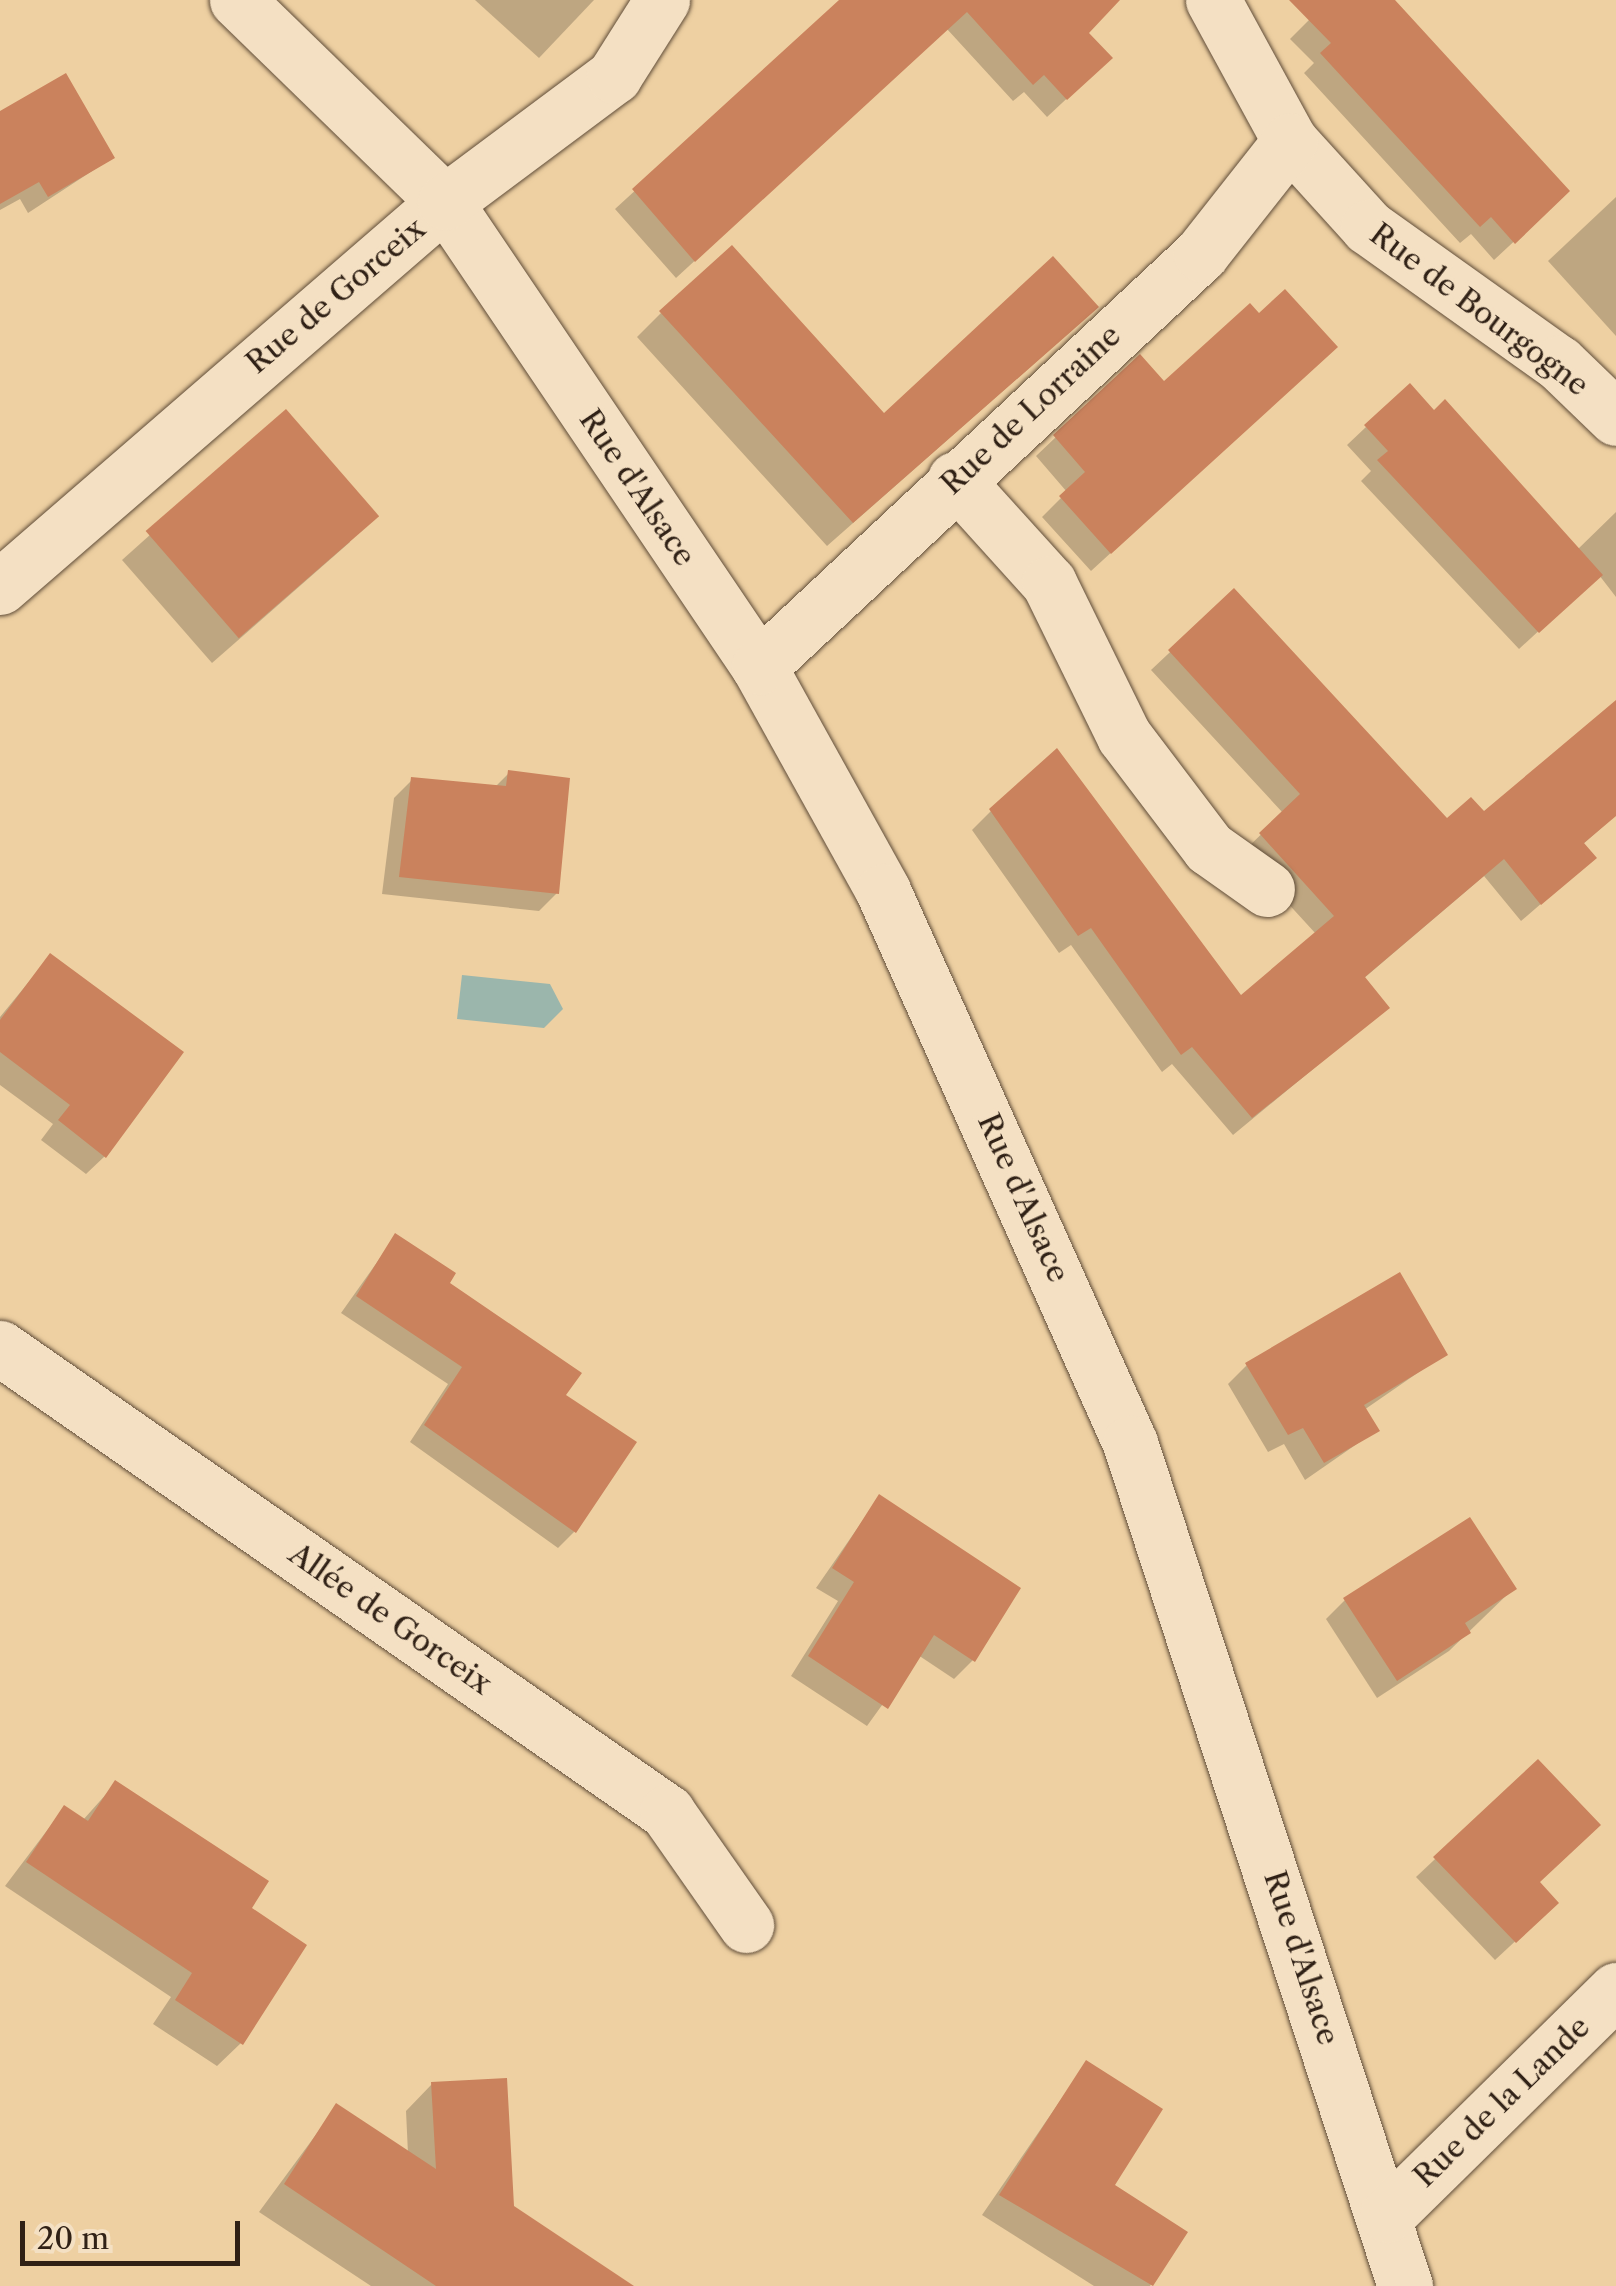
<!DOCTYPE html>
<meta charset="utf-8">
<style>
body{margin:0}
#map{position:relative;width:1616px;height:2286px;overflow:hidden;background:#eed0a2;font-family:"Libre Caslon Text",serif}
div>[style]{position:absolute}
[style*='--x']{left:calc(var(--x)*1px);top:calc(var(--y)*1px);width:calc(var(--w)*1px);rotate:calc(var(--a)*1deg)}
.water>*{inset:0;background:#9bb6ac}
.shadow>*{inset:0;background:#0003}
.building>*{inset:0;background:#ca825d;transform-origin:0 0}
.roads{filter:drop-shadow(0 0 2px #604d39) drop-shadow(0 0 2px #604d39)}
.minor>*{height:55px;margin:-27.5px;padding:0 27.5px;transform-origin:27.5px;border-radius:27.5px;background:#f4e0c3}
span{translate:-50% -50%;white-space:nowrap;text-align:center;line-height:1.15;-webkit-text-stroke:8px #f4e0c3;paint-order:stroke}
.street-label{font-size:30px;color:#302116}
.scale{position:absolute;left:20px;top:2221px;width:220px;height:45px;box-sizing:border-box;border:5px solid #302116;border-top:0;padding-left:12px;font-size:30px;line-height:35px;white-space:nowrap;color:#302116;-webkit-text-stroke:8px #f4e0c3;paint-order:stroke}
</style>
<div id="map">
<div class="water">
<i style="clip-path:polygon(462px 975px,550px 984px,563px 1009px,544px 1028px,457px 1019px)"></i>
</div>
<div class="shadow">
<i style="clip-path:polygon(475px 0,594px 0,539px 58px)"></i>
<i style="clip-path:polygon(843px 0,1076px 0,1091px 76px,1047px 117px,1024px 92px,1013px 101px,947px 29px,676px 278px,615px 209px)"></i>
<i style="clip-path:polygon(1329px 0,1392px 0,1548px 210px,1494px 260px,1471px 234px,1460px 243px,1304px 73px,1314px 63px,1290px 39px)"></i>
<i style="clip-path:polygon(0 114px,112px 158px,28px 213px,20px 199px,0 210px)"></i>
<i style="clip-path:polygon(1616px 197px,1616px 336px,1548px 261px)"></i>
<i style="clip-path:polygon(661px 313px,884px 416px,1071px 331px,827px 546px,637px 337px)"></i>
<i style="clip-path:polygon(1140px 357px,1164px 384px,1316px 365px,1091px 571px,1042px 517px,1067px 492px,1036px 456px)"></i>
<i style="clip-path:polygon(286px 413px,350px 542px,212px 663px,122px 560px)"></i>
<i style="clip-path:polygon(1366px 427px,1577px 550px,1616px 512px,1616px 597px,1599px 575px,1519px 649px,1361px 481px,1371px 471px,1347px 445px)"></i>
<i style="clip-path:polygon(1234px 592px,1447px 821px,1484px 815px,1616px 746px,1616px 815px,1582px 845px,1594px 858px,1521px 921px,1484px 876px,1363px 979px,1387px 1008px,1233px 1135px,1172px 1064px,1162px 1072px,1071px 945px,1059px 953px,972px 830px,991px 811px,1240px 998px,1316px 934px,1242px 853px,1283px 813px,1151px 670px)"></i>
<i style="clip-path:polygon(509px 773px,557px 893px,539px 911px,382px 894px,394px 798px,412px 780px,494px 788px)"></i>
<i style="clip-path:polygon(50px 956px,105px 1156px,86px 1174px,41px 1140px,53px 1124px,0 1085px,0 1017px)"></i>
<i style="clip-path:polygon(395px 1237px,563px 1395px,574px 1532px,558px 1548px,410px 1442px,448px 1384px,341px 1313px)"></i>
<i style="clip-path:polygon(1445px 1354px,1364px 1410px,1377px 1430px,1305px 1480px,1284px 1444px,1268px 1452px,1228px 1384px,1247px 1365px)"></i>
<i style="clip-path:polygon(879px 1497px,973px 1660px,954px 1679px,918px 1655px,867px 1726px,791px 1676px,838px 1601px,816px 1588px)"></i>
<i style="clip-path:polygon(1513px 1589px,1449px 1651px,1377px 1698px,1326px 1619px,1345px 1600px)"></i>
<i style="clip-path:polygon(116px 1783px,248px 1909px,241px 2043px,217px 2066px,153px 2024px,171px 1997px,5px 1886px,64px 1808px,83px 1820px)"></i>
<i style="clip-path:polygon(1516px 1783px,1537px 1921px,1495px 1960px,1416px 1877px)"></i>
<i style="clip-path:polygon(1086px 2063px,1111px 2186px,1184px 2233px,1150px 2286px,1094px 2286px,982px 2215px)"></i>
<i style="clip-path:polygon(432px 2084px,513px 2286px,371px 2286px,259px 2212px,337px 2106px,408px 2154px,406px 2111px)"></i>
</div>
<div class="building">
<i style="clip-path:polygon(839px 0,1120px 0,1089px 33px,1113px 58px,1067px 100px,1044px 75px,1033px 85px,967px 12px,695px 262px,632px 189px)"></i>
<i style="clip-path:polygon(1289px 0,1395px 0,1570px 191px,1515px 244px,1491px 217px,1480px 227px,1320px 53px,1331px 43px)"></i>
<i style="clip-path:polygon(66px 73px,115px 158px,48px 197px,39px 182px,0 204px,0 111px)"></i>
<i style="clip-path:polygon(732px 245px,884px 413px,1053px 256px,1099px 307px,853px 523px,659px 311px)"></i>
<i style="clip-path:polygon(1285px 289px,1338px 347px,1111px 554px,1059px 496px,1085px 472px,1053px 435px,1140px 354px,1164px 381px,1250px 303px,1259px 313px)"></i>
<i style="clip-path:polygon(1410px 383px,1434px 410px,1445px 399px,1603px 575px,1539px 633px,1377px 460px,1388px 451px,1364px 425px)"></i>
<i style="left:286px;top:409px;width:142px;height:186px;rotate:49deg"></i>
<i style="clip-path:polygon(1234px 588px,1447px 818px,1471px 797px,1484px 811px,1616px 700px,1616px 816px,1584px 843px,1597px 858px,1541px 905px,1504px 859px,1365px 977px,1390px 1008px,1252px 1118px,1192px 1047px,1181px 1055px,1091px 928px,1078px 936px,989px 809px,1057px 748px,1241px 995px,1334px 916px,1259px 833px,1300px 794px,1168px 650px)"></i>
<i style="clip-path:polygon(508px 770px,570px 778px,559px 894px,399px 877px,411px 777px,506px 786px)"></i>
<i style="clip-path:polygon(50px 953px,184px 1052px,106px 1158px,58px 1120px,70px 1105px,0 1052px,0 1020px)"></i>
<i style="clip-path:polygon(395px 1233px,456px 1273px,450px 1283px,582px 1373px,566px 1395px,637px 1442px,576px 1533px,424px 1425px,462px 1367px,356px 1296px)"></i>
<i style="clip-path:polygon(1400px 1272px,1448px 1355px,1364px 1405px,1380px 1431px,1324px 1463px,1303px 1428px,1288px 1435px,1245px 1363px)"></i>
<i style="clip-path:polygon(879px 1494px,1021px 1588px,975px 1662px,934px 1635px,888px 1709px,808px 1656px,854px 1582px,832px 1568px)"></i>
<i style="clip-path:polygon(1470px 1517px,1517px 1589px,1465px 1623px,1471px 1633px,1397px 1681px,1343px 1598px)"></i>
<i style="clip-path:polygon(1538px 1759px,1601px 1825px,1540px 1882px,1559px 1903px,1516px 1943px,1433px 1857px)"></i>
<i style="clip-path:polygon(115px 1780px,269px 1881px,252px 1908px,307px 1945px,243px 2045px,175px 2000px,192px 1973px,26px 1862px,64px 1805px,88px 1821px)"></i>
<i style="clip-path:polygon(1086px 2060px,1163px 2109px,1115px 2185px,1188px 2232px,1153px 2286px,999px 2195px)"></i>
<i style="clip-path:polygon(507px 2078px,514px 2206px,634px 2286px,436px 2286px,284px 2184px,336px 2103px,436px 2169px,431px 2082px)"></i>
</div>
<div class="roads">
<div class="minor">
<i style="--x:237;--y:0;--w:290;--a:44.2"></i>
<i style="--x:445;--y:202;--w:561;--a:55.97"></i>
<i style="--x:759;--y:667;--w:256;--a:61"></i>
<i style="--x:883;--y:891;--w:605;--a:65.89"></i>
<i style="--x:1130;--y:1443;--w:887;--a:71.93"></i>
<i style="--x:1213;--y:0;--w:161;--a:61.4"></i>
<i style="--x:1290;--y:141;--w:116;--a:47.8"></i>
<i style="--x:1368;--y:227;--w:234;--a:35.5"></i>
<i style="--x:1559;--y:363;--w:79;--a:44"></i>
<i style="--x:955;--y:479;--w:140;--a:47.9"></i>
<i style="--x:1049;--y:583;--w:170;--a:63.9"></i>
<i style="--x:1124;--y:736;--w:141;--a:52.8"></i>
<i style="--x:1209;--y:848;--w:71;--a:35.3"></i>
<i style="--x:0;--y:587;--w:588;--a:-40.87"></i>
<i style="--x:445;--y:202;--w:211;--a:-36.7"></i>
<i style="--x:614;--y:76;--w:90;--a:-57.7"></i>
<i style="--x:759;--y:667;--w:605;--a:-43.06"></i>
<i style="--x:1201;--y:254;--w:144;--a:-51.8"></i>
<i style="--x:0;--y:1348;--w:813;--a:34.82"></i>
<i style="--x:667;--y:1812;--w:138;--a:55"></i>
<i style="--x:1387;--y:2215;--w:321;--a:-44.5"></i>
</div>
</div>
<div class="street-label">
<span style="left:336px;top:296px;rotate:-40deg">Rue de Gorceix</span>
<span style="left:1479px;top:310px;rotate:37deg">Rue de Bourgogne</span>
<span style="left:1031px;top:410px;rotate:-43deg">Rue de Lorraine</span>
<span style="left:637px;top:488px;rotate:56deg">Rue d'Alsace</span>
<span style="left:1023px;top:1198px;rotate:66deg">Rue d'Alsace</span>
<span style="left:390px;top:1619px;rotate:35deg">Allée de Gorceix</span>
<span style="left:1301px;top:1958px;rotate:72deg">Rue d'Alsace</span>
<span style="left:1502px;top:2102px;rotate:-44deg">Rue de la Lande</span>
</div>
<div class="scale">20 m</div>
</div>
